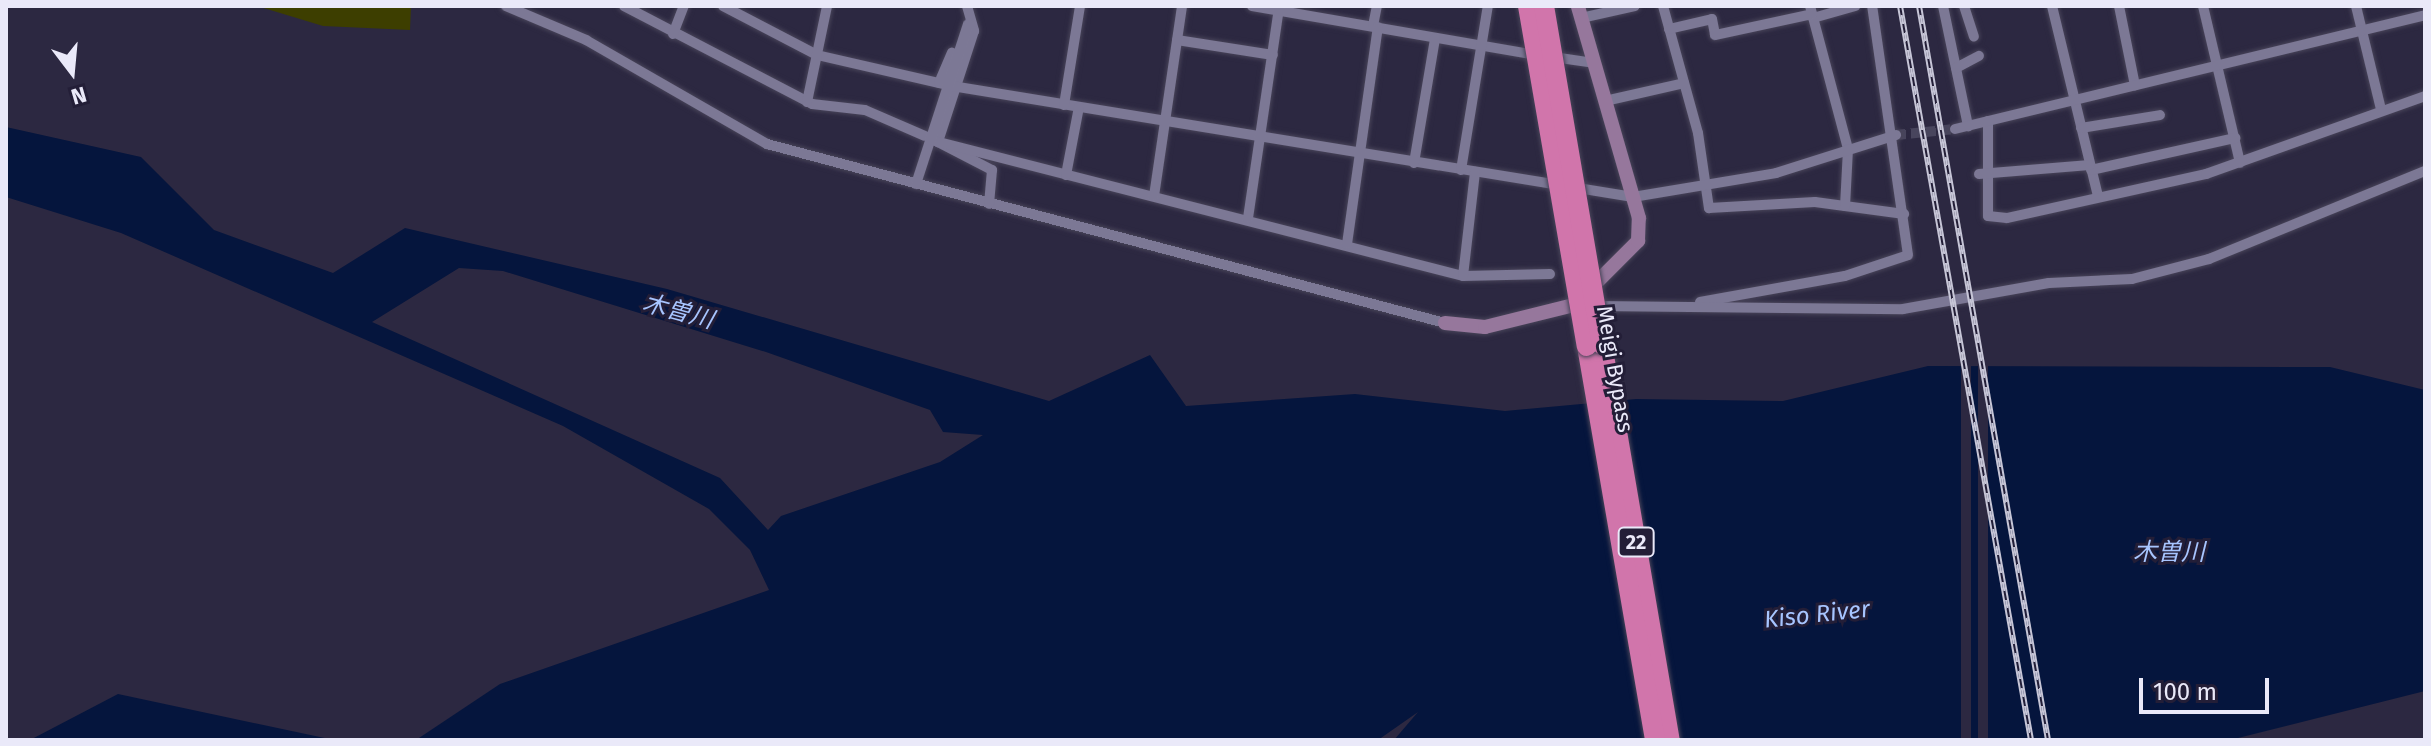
<!DOCTYPE html>
<meta charset="utf-8">
<style>
body{margin:0}
#map{position:relative;width:2431px;height:746px;overflow:hidden;background:#2c2841;font-family:"Fira Sans","Noto Sans JP",sans-serif}
div>[style]{position:absolute}
[style*='--x']{left:calc(var(--x)*1px);top:calc(var(--y)*1px);width:calc(var(--w)*1px);rotate:calc(var(--a)*1deg)}
.green>*{inset:0;background:#3d3e00}
.water>*{inset:0;background:#05153d}
.pier>*{inset:0;background:#2c2841;transform-origin:0 0}
.street-tunnel>*{height:10px;margin-top:-5px;transform-origin:0;background:repeating-linear-gradient(90deg,#48455d 0 10px,transparent 0 15px)}
.roads{filter:drop-shadow(0 0 2px #484459) drop-shadow(0 0 2px #484459)}
.street>*{height:10px;margin:-5px;padding:0 5px;transform-origin:5px;border-radius:5px;background:#7c7895}
.secondary>*{height:14px;margin:-7px;padding:0 7px;transform-origin:7px;border-radius:7px;background:#96779c}
.highway>*{height:20px;margin:-10px;padding:0 10px;transform-origin:10px;border-radius:10px;background:#d175ab}
.rail>*{height:6px;margin-top:-3px;transform-origin:0;background:repeating-linear-gradient(90deg,#231e37 0 9px,#c7c6d7 0 18px);box-sizing:border-box;border-block:2px solid #c7c6d7}
.bridges{filter:drop-shadow(0 0 2px #484459) drop-shadow(0 0 2px #484459)}
.highway-bridge>*{height:20px;margin:-10px;padding:0 10px;transform-origin:10px;border-radius:10px;background:#d175ab}
span{translate:-50% -50%;white-space:nowrap;text-align:center;line-height:1.15;-webkit-text-stroke:6px #231e37;paint-order:stroke}
.shield-label span{padding:2px 6px;background:#231e37;border:2px solid;border-radius:6px;-webkit-text-stroke-width:0}
.shield-label{font-size:20px;color:#eae9f9;font-weight:700}
.street-label{font-size:22px;color:#eae9f9}
.water-label{font-size:24px;color:#a7c5ff;font-style:italic}
.frame{position:absolute;inset:0;border:8px solid #eae9f9;pointer-events:none}
.north{position:absolute;left:32px;top:32px;width:80px;height:80px;-webkit-text-stroke:6px #231e37;paint-order:stroke;rotate:164deg;font-size:22px;font-weight:700;line-height:32px;text-align:center;color:#eae9f9}
.north::after{content:'';display:block;margin:auto;width:28px;height:36px;background:#eae9f9;clip-path:polygon(50% 0,100% 100%,50% 72%,0 100%)}
.scale{position:absolute;left:2139px;top:678px;width:130px;height:36px;box-sizing:border-box;border:4px solid #eae9f9;border-top:0;padding-left:10px;font-size:24px;line-height:28px;white-space:nowrap;color:#eae9f9;-webkit-text-stroke:6px #231e37;paint-order:stroke}
</style>
<div id="map">
<div class="green">
<i style="clip-path:polygon(257px 6px,411px 6px,410px 30px,323px 26px)"></i>
</div>
<div class="water">
<i style="clip-path:polygon(evenodd,6px 127px,141px 157px,214px 230px,333px 273px,405px 228px,667px 289px,1049px 401px,1150px 355px,1186px 406px,1355px 394px,1505px 411px,1636px 399px,1783px 401px,1928px 366px,2330px 367px,2425px 390px,2425px 691px,2230px 740px,1394px 740px,1418px 712px,1378px 740px,416px 740px,500px 684px,769px 590px,750px 550px,709px 509px,563px 426px,121px 233px,6px 197px,6px 127px,459px 268px,503px 271px,766px 352px,930px 410px,943px 432px,983px 435px,940px 462px,781px 516px,768px 530px,720px 478px,372px 322px,459px 268px)"></i>
<i style="clip-path:polygon(118px 694px,334px 740px,30px 740px)"></i>
</div>
<div class="pier">
<i style="left:1961px;top:362px;width:10px;height:384px"></i>
<i style="left:1978px;top:362px;width:10px;height:384px"></i>
</div>
<div class="street-tunnel">
<i style="--x:1896;--y:135;--w:59;--a:-5.8"></i>
</div>
<div class="roads">
<div class="street">
<i style="--x:506;--y:6;--w:87;--a:23"></i>
<i style="--x:586;--y:40;--w:209;--a:29.9"></i>
<i style="--x:767;--y:144;--w:701;--a:14.79"></i>
<i style="--x:624;--y:6;--w:212;--a:27.5"></i>
<i style="--x:812;--y:104;--w:53;--a:6.5"></i>
<i style="--x:865;--y:110;--w:65;--a:23.4"></i>
<i style="--x:723;--y:6;--w:106;--a:27.5"></i>
<i style="--x:817;--y:55;--w:130;--a:12.9"></i>
<i style="--x:967;--y:6;--w:26;--a:74"></i>
<i style="--x:974;--y:31;--w:117;--a:108"></i>
<i style="--x:938;--y:142;--w:61;--a:27.4"></i>
<i style="--x:992;--y:170;--w:34;--a:95"></i>
<i style="--x:1252;--y:6;--w:289;--a:9.8"></i>
<i style="--x:1663;--y:6;--w:132;--a:74.6"></i>
<i style="--x:1698;--y:133;--w:76;--a:81.7"></i>
<i style="--x:1709;--y:208;--w:106;--a:-3.2"></i>
<i style="--x:1815;--y:202;--w:90;--a:7.7"></i>
<i style="--x:1810;--y:6;--w:148;--a:75.1"></i>
<i style="--x:1848;--y:149;--w:57;--a:93"></i>
<i style="--x:1943;--y:6;--w:123;--a:78.2"></i>
<i style="--x:1964;--y:6;--w:32;--a:72"></i>
<i style="--x:2052;--y:6;--w:195;--a:76.4"></i>
<i style="--x:2119;--y:6;--w:81;--a:78.6"></i>
<i style="--x:2203;--y:6;--w:161;--a:76.7"></i>
<i style="--x:2356;--y:6;--w:106;--a:76.4"></i>
<i style="--x:1581;--y:18;--w:55;--a:-12.5"></i>
<i style="--x:1813;--y:18;--w:44;--a:-15.9"></i>
<i style="--x:1373;--y:26;--w:20;--a:-79"></i>
<i style="--x:1669;--y:29;--w:44;--a:-13.1"></i>
<i style="--x:1712;--y:19;--w:16;--a:79"></i>
<i style="--x:1715;--y:35;--w:99;--a:-12.2"></i>
<i style="--x:673;--y:34;--w:30;--a:-69"></i>
<i style="--x:1177;--y:40;--w:97;--a:8.9"></i>
<i style="--x:1553;--y:57;--w:41;--a:8.3"></i>
<i style="--x:1956;--y:68;--w:26;--a:-28"></i>
<i style="--x:939;--y:83;--w:33;--a:-67"></i>
<i style="--x:952;--y:86;--w:690;--a:9.26"></i>
<i style="--x:1633;--y:197;--w:145;--a:-9.5"></i>
<i style="--x:1776;--y:173;--w:126;--a:-17.6"></i>
<i style="--x:1605;--y:101;--w:81;--a:-12.8"></i>
<i style="--x:807;--y:102;--w:98;--a:-78.2"></i>
<i style="--x:1064;--y:105;--w:100;--a:-80.8"></i>
<i style="--x:1988;--y:121;--w:95;--a:90"></i>
<i style="--x:1988;--y:216;--w:19;--a:6"></i>
<i style="--x:2007;--y:218;--w:204;--a:-12.5"></i>
<i style="--x:2206;--y:174;--w:232;--a:-19.6"></i>
<i style="--x:2081;--y:128;--w:80;--a:-9.3"></i>
<i style="--x:1955;--y:129;--w:484;--a:-13.6"></i>
<i style="--x:935;--y:141;--w:545;--a:14.34"></i>
<i style="--x:1463;--y:276;--w:87;--a:-1.3"></i>
<i style="--x:1414;--y:163;--w:126;--a:-80.4"></i>
<i style="--x:1461;--y:170;--w:166;--a:-80.7"></i>
<i style="--x:2091;--y:170;--w:148;--a:-12.5"></i>
<i style="--x:1979;--y:174;--w:111;--a:-4.6"></i>
<i style="--x:1066;--y:175;--w:69;--a:-79.2"></i>
<i style="--x:916;--y:184;--w:168;--a:-72"></i>
<i style="--x:1154;--y:196;--w:192;--a:-81.6"></i>
<i style="--x:1248;--y:218;--w:213;--a:-81.6"></i>
<i style="--x:1347;--y:244;--w:219;--a:-81.9"></i>
<i style="--x:1463;--y:276;--w:105;--a:-83.4"></i>
<i style="--x:1700;--y:302;--w:147;--a:-10.2"></i>
<i style="--x:1845;--y:276;--w:66;--a:-18.4"></i>
<i style="--x:1908;--y:255;--w:252;--a:-98.2"></i>
<i style="--x:1595;--y:306;--w:308;--a:0.6"></i>
<i style="--x:1903;--y:309;--w:148;--a:-10.1"></i>
<i style="--x:2049;--y:283;--w:83;--a:-2.8"></i>
<i style="--x:2132;--y:279;--w:80;--a:-14.6"></i>
<i style="--x:2209;--y:259;--w:233;--a:-22.2"></i>
</div>
<div class="secondary">
<i style="--x:1445;--y:323;--w:40;--a:5.7"></i>
<i style="--x:1485;--y:327;--w:92;--a:-13.9"></i>
<i style="--x:1574;--y:305;--w:91;--a:-45"></i>
<i style="--x:1638;--y:241;--w:23;--a:-88"></i>
<i style="--x:1639;--y:218;--w:221;--a:-106.1"></i>
</div>
<div class="highway">
<i style="--x:1602;--y:344;--w:402;--a:80.3"></i>
<i style="--x:1587;--y:346;--w:400;--a:80.2"></i>
</div>
</div>
<div class="rail">
<i style="--x:1900;--y:6;--w:746;--a:79.88"></i>
<i style="--x:1919;--y:6;--w:745;--a:80.03"></i>
</div>
<div class="bridges">
<div class="highway-bridge">
<i style="--x:1528;--y:6;--w:345;--a:80.2"></i>
<i style="--x:1544;--y:6;--w:343;--a:80.3"></i>
</div>
</div>
<div class="shield-label">
<span style="left:1636px;top:542px">22</span>
</div>
<div class="street-label">
<span style="left:1615px;top:369px;rotate:80deg">Meigi Bypass</span>
</div>
<div class="water-label">
<span style="left:678px;top:312px;rotate:15deg">木曽川</span>
<span style="left:2169px;top:553px">木曽川</span>
<span style="left:1817px;top:615px;rotate:-6deg">Kiso River</span>
</div>
<div class="frame"></div>
<div class="north">N</div>
<div class="scale">100 m</div>
</div>
